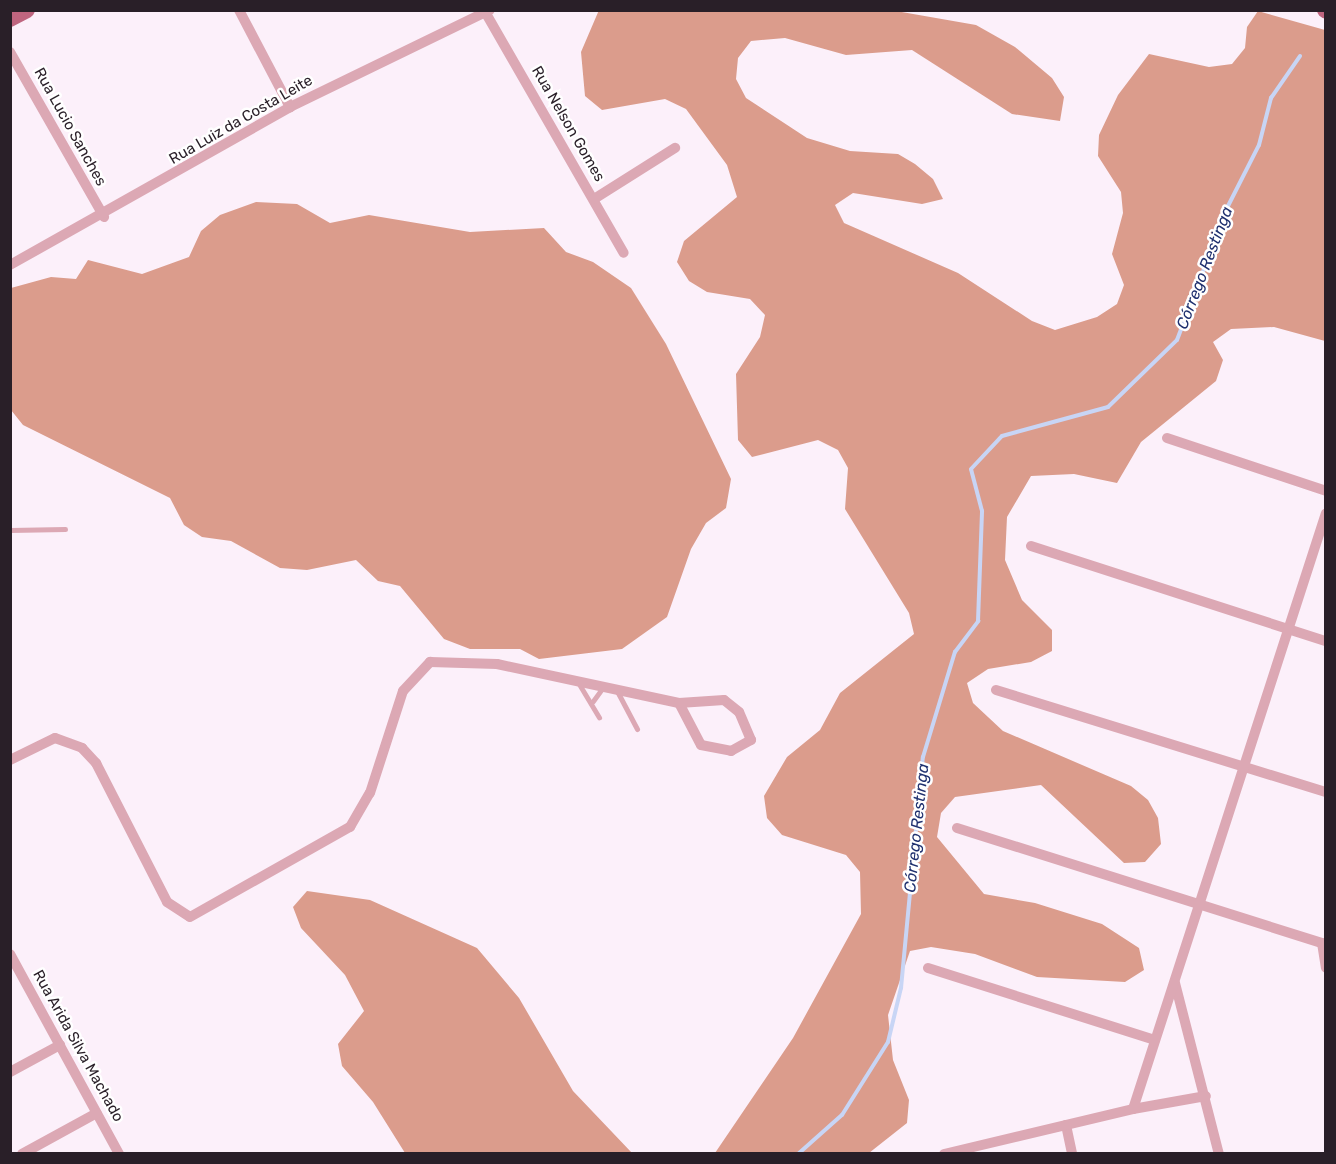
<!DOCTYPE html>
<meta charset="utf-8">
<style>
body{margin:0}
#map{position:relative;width:1336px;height:1164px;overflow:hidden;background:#fcf0fa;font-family:Rubik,sans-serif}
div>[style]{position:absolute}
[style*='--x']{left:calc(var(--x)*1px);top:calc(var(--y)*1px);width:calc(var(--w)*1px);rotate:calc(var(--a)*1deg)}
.forest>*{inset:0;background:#db9c8c}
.stream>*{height:4px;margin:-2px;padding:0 2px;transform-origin:2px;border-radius:2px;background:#c8d5f5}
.service>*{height:5px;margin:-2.5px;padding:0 2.5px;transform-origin:2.5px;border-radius:2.5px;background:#dca8b4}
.minor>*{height:10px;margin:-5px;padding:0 5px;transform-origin:5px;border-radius:5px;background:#dca8b4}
.primary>*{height:16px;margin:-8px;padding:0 8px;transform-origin:8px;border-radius:8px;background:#bf657f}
span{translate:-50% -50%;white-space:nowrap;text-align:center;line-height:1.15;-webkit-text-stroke:5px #fff;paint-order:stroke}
.street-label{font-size:15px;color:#291f28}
.water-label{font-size:16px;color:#20316f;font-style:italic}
.frame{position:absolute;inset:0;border:12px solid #291f28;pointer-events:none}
</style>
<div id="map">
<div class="forest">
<i style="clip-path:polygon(599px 10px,896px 11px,976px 25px,1015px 47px,1052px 78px,1064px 97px,1060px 121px,1012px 114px,912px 50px,846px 55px,785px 38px,751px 41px,738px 58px,736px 79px,746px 98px,807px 138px,850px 151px,898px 154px,915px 164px,933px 179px,943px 199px,922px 204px,853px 193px,835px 205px,844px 223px,958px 273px,1032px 321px,1055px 330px,1097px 317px,1117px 304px,1124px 285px,1112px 254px,1123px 213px,1121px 192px,1098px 156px,1099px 135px,1118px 95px,1149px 54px,1209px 67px,1232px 64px,1245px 48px,1247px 27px,1258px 11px,1325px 30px,1325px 341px,1274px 327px,1231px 329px,1213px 342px,1223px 360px,1216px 381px,1141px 442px,1117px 483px,1074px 474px,1031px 476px,1007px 517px,1005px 560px,1022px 600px,1052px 630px,1052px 651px,1031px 662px,988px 669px,967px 683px,973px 703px,1003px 731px,1131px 786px,1148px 800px,1158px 818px,1161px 844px,1145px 862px,1124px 863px,1041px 785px,955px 797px,941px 813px,937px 837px,984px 894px,1035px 903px,1102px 924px,1139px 948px,1144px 970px,1125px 982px,1037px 977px,975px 954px,931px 947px,910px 951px,888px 1015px,893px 1060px,909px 1100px,907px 1123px,869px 1153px,715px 1153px,793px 1038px,861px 914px,860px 872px,846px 855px,782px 835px,767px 818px,764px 796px,787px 757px,820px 730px,840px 693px,914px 634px,909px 613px,845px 509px,848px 468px,838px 450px,818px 440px,752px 457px,738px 440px,736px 374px,760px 337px,765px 315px,750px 299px,707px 292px,689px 281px,677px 262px,684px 241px,737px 197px,727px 165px,686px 109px,665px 99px,602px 110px,585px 96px,581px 52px)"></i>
<i style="clip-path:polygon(256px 202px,297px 204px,330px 223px,369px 215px,470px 232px,544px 228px,566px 252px,593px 262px,631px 288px,666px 344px,731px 479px,726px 508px,706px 523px,691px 549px,667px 617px,622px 649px,539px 659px,520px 649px,470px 649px,444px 639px,400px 586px,378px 581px,356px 560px,307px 570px,280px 568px,231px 541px,202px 537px,184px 525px,170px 498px,23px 425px,11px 410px,11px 288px,51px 277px,76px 279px,88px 260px,142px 274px,189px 257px,201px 231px,220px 215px)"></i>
<i style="clip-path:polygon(307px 891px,370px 900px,477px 948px,519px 998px,573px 1091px,632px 1153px,405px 1153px,373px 1102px,342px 1066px,338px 1044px,364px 1011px,345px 975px,301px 928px,293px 907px)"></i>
</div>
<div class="stream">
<i style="--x:798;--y:1154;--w:59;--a:-41.6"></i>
<i style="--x:842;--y:1115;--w:86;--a:-57.8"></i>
<i style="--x:888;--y:1042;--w:56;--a:-76.5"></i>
<i style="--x:901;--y:988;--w:232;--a:-84.6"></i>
<i style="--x:923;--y:757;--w:110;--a:-73.1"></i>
<i style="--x:955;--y:652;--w:39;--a:-53"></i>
<i style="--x:978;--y:621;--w:110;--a:-87.9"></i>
<i style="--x:982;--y:511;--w:43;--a:-104.7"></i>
<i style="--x:971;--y:469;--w:45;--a:-46.8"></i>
<i style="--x:1002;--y:436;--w:110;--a:-15.3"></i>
<i style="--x:1108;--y:407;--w:96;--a:-44.2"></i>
<i style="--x:1177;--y:340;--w:143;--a:-69.2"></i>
<i style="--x:1228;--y:206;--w:68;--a:-63.1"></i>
<i style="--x:1259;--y:145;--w:49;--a:-75.7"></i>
<i style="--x:1271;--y:98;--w:51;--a:-55.4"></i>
</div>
<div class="service">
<i style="--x:10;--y:530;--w:55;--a:-1"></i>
<i style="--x:579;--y:684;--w:39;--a:59"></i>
<i style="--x:617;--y:691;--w:43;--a:62.2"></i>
<i style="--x:593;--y:701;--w:19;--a:-54"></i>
</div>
<div class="minor">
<i style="--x:239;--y:10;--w:110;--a:62.3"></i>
<i style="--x:484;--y:10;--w:280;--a:60.1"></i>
<i style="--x:10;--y:52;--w:190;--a:60.3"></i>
<i style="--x:594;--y:199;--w:96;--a:-32.2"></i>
<i style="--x:10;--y:265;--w:322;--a:-29.4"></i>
<i style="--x:290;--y:107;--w:222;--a:-25.9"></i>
<i style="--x:1167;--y:438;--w:168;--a:18.4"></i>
<i style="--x:1031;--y:546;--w:310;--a:17.9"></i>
<i style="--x:996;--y:690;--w:345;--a:17.2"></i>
<i style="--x:10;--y:760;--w:50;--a:-26.1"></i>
<i style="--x:55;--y:738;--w:29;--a:20"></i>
<i style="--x:82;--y:748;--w:21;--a:47"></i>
<i style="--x:96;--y:763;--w:156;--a:62.9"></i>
<i style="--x:167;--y:902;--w:27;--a:33"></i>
<i style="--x:190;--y:917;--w:184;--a:-29.4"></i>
<i style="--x:350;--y:827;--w:39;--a:-60"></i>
<i style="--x:370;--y:793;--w:107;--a:-72.1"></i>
<i style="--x:403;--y:691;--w:40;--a:-47"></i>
<i style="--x:430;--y:662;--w:67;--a:1.7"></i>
<i style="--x:497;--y:664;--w:186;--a:12.1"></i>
<i style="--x:679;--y:703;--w:47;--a:62.4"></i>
<i style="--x:701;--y:745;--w:31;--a:11"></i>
<i style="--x:731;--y:751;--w:23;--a:-29"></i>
<i style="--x:751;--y:740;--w:30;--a:-113"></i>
<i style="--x:739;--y:712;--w:19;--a:-141"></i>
<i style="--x:724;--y:700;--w:45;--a:176.2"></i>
<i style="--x:957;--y:828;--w:387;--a:17.5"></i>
<i style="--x:1322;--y:943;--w:25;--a:81"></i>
<i style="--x:10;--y:954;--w:228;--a:61.4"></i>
<i style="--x:928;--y:968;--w:238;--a:17.6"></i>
<i style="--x:1175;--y:983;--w:177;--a:75.6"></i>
<i style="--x:10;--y:1072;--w:57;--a:-28.4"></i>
<i style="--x:1133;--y:1109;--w:74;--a:-10.1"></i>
<i style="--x:1066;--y:1125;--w:30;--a:78"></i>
<i style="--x:22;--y:1154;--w:85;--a:-28.7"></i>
<i style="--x:944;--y:1154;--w:194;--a:-13.4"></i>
<i style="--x:1133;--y:1109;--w:626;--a:-72.06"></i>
</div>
<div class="primary">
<i style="--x:1325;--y:10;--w:1;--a:45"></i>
<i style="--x:10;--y:19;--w:19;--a:-28"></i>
</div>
<div class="street-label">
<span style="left:241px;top:120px;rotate:-30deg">Rua Luiz da Costa Leite</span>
<span style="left:568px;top:124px;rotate:60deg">Rua Nelson Gomes</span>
<span style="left:70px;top:127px;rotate:61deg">Rua Lucio Sanches</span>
<span style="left:78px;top:1046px;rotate:61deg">Rua Arida Silva Machado</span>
</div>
<div class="water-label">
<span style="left:1205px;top:268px;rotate:-69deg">Córrego Restinga</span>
<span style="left:917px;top:828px;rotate:-84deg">Córrego Restinga</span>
</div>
<div class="frame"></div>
</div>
